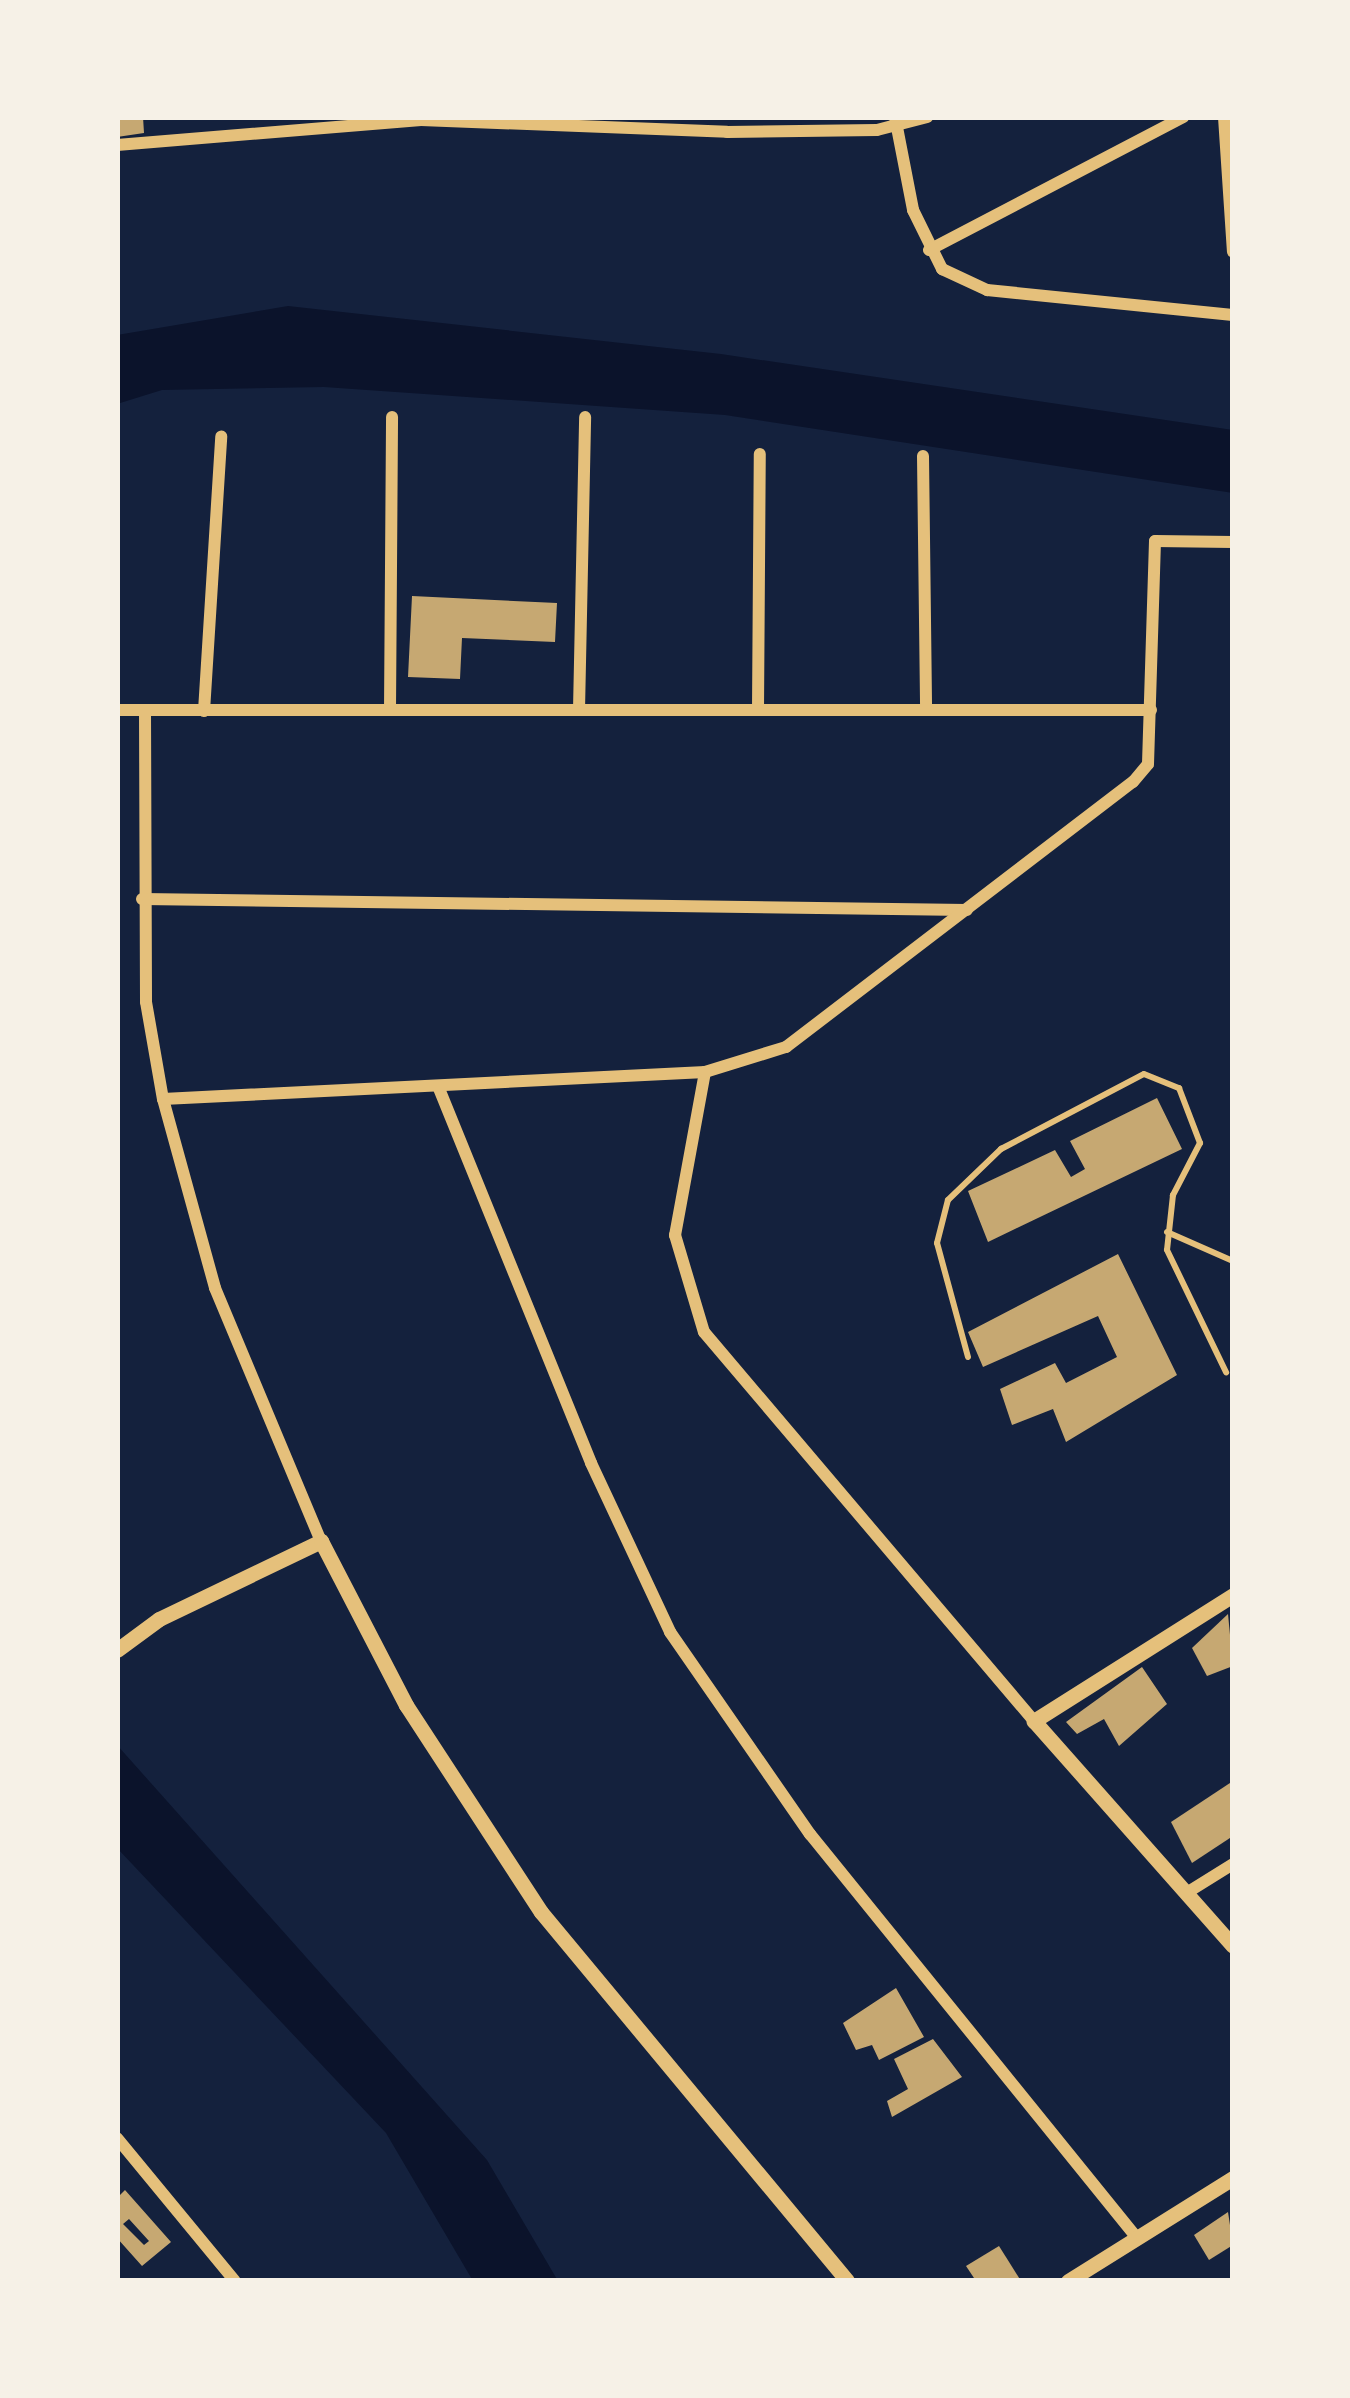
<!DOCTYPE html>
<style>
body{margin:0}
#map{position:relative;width:1350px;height:2398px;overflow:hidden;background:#14213d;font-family:"Nunito Sans",sans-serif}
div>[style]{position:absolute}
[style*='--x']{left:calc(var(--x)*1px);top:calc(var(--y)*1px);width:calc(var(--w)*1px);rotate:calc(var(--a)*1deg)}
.water>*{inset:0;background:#0b132b}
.building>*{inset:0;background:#c6a872}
.service>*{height:6px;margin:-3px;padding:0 3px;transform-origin:3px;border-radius:3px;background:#e5c07b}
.minor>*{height:12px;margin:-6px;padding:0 6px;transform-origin:6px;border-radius:6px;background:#e5c07b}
.tertiary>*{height:15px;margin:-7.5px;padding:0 7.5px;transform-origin:7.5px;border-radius:7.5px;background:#e5c07b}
span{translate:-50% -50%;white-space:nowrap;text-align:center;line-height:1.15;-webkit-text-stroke:9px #f6f1e7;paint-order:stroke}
.frame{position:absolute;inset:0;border:120px solid #f6f1e7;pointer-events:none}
</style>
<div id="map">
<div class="water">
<i style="clip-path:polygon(288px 306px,721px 354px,1233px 430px,1233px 493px,725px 415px,324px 387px,162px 390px,117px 404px,117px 335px)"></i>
<i style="clip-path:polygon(117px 1745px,487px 2160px,558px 2281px,473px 2281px,386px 2133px,117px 1848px)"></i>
</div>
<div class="building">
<i style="clip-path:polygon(117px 117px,143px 117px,144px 133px,117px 137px)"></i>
<i style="clip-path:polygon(412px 596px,557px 603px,555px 642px,462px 638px,460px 679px,408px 677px)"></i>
<i style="clip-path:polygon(1157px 1098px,1182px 1149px,988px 1242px,968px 1191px,1055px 1150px,1071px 1177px,1085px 1169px,1070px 1141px)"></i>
<i style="clip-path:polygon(1118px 1254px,1177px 1375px,1066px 1442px,1053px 1409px,1012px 1425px,1000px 1389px,1055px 1363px,1066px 1383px,1117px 1357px,1098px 1316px,983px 1367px,968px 1332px)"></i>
<i style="clip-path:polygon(1228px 1614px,1233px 1666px,1207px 1676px,1192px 1648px)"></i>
<i style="clip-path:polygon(1142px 1667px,1167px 1704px,1119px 1746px,1104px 1719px,1077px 1734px,1066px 1722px)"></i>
<i style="clip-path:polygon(1233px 1781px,1233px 1836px,1192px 1863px,1171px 1822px)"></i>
<i style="clip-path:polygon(896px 1988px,924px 2037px,879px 2060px,872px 2045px,856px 2050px,843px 2023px)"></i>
<i style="clip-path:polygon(933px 2039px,962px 2077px,892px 2117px,887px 2101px,908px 2089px,894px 2059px)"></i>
<i style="clip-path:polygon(evenodd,125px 2190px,171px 2242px,142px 2266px,117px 2238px,117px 2198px,125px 2190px,129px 2219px,149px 2241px,144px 2245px,123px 2224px,129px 2219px)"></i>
<i style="clip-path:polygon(1228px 2212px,1233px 2245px,1209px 2260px,1194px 2235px)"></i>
<i style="clip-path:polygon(999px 2246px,1021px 2281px,976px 2281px,966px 2266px)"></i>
</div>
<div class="service">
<i style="--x:1167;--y:1232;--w:72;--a:23.7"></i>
<i style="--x:968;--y:1357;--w:118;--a:-105.2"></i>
<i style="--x:937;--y:1243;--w:44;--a:-75.7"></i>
<i style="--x:948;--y:1200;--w:74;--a:-43.9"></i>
<i style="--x:1001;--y:1149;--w:161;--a:-27.7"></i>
<i style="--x:1144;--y:1074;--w:38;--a:22"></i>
<i style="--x:1179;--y:1088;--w:59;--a:69.1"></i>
<i style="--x:1200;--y:1143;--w:59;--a:117.4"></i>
<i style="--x:1173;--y:1195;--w:55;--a:96.2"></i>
<i style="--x:1167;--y:1250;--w:136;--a:64.2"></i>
</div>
<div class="minor">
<i style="--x:895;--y:117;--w:95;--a:79"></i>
<i style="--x:913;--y:210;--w:66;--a:63.8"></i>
<i style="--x:942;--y:269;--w:50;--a:25"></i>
<i style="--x:987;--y:290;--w:247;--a:5.8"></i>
<i style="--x:1224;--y:117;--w:135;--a:86.2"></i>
<i style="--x:117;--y:145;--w:305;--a:-4.7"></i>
<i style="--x:421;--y:120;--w:306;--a:2.2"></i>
<i style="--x:727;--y:132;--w:150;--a:-0.8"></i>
<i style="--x:877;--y:130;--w:52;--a:-14.6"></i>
<i style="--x:929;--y:250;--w:287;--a:-27.6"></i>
<i style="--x:923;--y:456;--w:250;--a:89.3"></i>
<i style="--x:758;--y:709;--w:255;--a:-89.6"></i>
<i style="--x:117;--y:710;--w:1034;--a:0"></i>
<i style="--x:390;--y:710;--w:293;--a:-89.6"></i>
<i style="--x:579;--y:710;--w:293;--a:-88.8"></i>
<i style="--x:145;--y:711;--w:291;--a:89.8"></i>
<i style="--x:146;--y:1002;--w:98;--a:80.1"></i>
<i style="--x:163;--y:1099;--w:196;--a:74.6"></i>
<i style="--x:215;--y:1288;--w:274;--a:67.3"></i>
<i style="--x:204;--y:711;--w:275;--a:-86.4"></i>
<i style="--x:142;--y:899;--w:825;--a:0.76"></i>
<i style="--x:705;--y:1072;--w:166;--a:100.4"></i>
<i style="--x:675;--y:1235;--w:101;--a:73.4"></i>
<i style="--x:704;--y:1332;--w:510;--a:49.69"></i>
<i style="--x:438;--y:1086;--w:407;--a:67.9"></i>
<i style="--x:591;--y:1463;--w:187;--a:64.9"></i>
<i style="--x:670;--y:1632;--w:246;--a:55.3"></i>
<i style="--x:810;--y:1834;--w:520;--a:51.01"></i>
<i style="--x:163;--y:1099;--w:543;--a:-2.85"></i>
<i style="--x:705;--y:1072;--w:85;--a:-17.2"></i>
<i style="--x:786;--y:1047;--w:437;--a:-37.4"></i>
<i style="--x:1133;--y:782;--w:23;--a:-50"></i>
<i style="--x:1148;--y:764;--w:223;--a:-88.2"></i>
<i style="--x:1155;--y:541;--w:78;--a:0.7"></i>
<i style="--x:1188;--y:1892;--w:53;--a:-31.9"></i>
<i style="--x:117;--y:2138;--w:185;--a:50.5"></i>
</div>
<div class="tertiary">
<i style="--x:1233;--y:1595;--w:236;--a:147.7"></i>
<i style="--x:1034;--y:1721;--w:300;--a:48.5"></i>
<i style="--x:117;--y:1650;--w:52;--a:-36.4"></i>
<i style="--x:159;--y:1619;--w:180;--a:-25.7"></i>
<i style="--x:321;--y:1541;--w:185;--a:62.6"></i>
<i style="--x:406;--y:1705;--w:247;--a:56.9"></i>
<i style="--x:541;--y:1912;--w:479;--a:50.3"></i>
<i style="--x:1068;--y:2281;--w:195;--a:-32"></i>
</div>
<div class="frame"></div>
</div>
